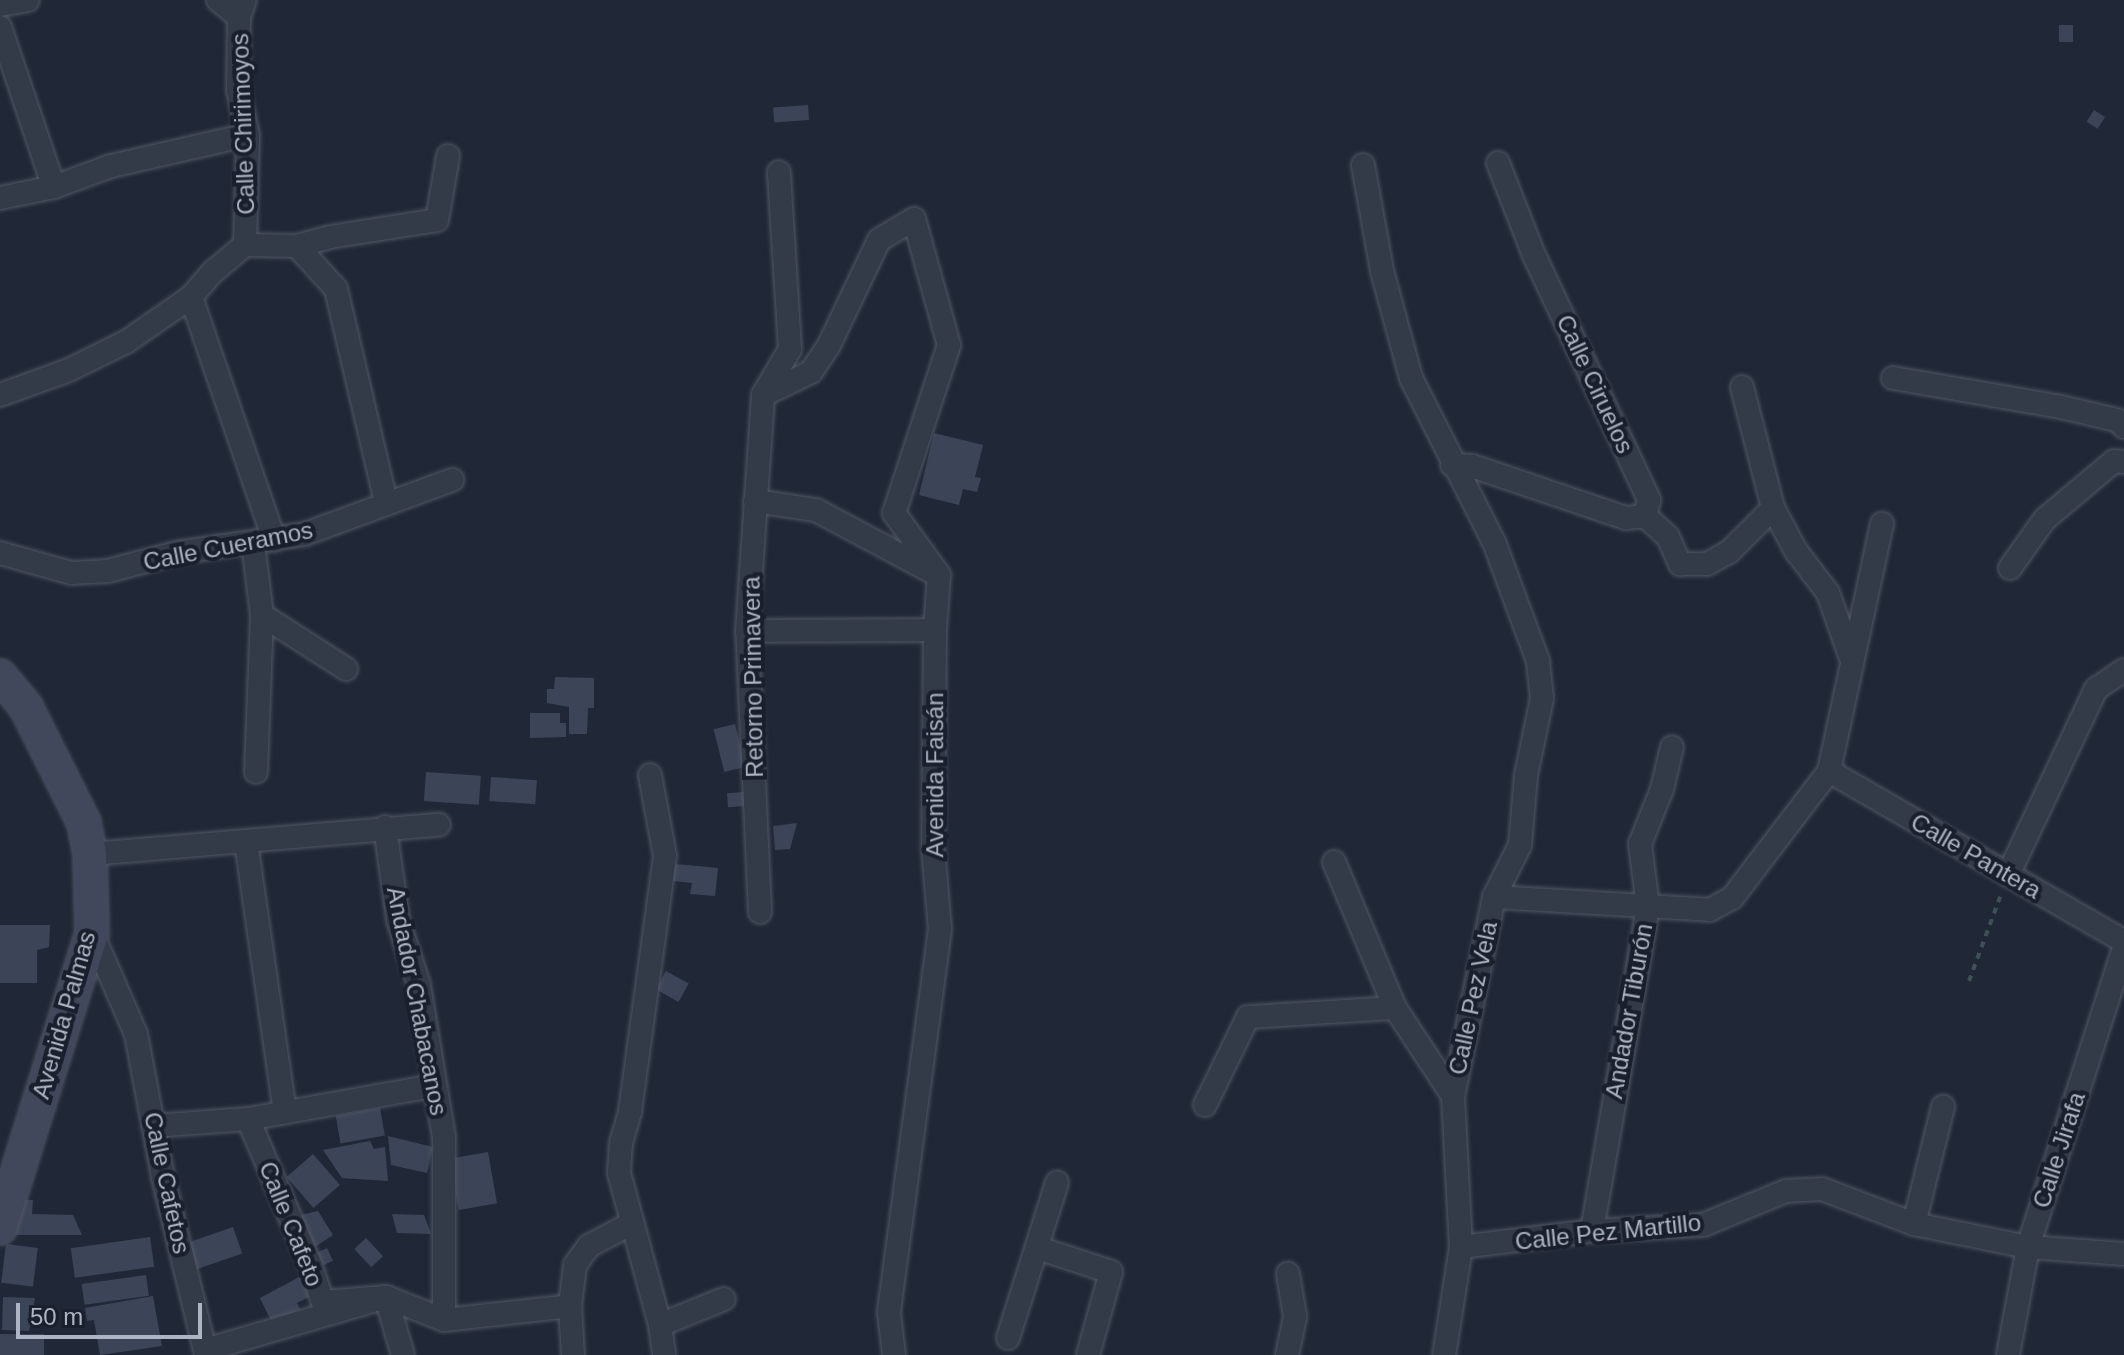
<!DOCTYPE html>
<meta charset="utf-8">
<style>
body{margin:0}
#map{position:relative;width:2124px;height:1355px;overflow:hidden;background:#202837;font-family:Helvetica,sans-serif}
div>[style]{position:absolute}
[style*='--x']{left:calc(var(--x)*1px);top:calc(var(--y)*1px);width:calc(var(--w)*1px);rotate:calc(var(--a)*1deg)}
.building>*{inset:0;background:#3c4557;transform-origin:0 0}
.path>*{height:4px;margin-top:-2px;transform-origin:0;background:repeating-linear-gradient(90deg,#3f5156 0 6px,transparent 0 12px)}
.roads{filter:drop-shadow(0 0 2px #515765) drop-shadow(0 0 2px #515765)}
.street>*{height:22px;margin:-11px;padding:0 11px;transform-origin:11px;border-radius:11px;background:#333a48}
.secondary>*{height:32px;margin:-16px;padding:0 16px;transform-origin:16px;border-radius:16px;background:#41485b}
span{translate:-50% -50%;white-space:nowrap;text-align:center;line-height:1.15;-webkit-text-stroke:8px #191f2c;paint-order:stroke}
.street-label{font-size:24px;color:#adb4c4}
.scale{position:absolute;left:16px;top:1303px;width:186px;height:36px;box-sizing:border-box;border:4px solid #adb4c4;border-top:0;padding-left:10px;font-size:24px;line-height:28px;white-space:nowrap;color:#adb4c4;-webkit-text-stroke:6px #191f2c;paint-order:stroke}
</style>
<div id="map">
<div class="building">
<i style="left:2059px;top:25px;width:14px;height:17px"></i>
<i style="left:808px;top:105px;width:15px;height:35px;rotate:86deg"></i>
<i style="left:2094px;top:110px;width:13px;height:14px;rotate:32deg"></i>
<i style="clip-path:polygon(934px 433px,983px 445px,975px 477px,981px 478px,977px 492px,963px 489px,959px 505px,919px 495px)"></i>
<i style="clip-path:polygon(555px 677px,594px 678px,594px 708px,588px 708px,587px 734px,569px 734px,569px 707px,547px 703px,547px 689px,554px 689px)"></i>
<i style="clip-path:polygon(530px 713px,560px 713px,560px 723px,566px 723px,566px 737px,530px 738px)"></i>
<i style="left:735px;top:724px;width:44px;height:22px;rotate:76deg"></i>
<i style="left:426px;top:772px;width:55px;height:29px;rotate:4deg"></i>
<i style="left:491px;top:777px;width:46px;height:24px;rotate:4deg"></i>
<i style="left:744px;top:792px;width:14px;height:17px;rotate:86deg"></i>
<i style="clip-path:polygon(797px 823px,790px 849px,775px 850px,773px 826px)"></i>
<i style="clip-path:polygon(675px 864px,718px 868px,715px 896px,690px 894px,692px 883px,673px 881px)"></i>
<i style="clip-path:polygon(0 925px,50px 925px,49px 947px,37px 950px,37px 983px,0 983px)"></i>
<i style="left:666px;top:971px;width:26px;height:21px;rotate:29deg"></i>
<i style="left:380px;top:1108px;width:28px;height:45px;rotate:80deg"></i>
<i style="clip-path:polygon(388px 1136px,433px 1147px,427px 1173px,391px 1165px)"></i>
<i style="clip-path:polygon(370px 1141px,374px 1149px,385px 1147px,388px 1181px,342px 1178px,323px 1150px)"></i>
<i style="left:488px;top:1152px;width:52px;height:39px;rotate:80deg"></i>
<i style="left:313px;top:1154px;width:41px;height:35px;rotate:49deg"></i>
<i style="clip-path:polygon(15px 1199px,33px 1200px,32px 1214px,73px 1215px,82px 1235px,6px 1235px)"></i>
<i style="clip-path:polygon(318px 1211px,333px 1235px,312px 1249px,292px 1217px)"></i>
<i style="clip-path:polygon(392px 1214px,424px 1215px,431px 1234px,397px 1233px)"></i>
<i style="left:233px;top:1227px;width:28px;height:49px;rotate:71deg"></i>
<i style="left:150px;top:1237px;width:30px;height:80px;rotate:82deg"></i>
<i style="left:366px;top:1238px;width:25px;height:16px;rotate:47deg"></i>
<i style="left:6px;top:1244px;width:32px;height:39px;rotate:7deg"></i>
<i style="left:327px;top:1248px;width:14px;height:15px;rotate:65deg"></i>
<i style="left:146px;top:1275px;width:21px;height:65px;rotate:82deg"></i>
<i style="clip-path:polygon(303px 1275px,313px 1295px,297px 1303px,300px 1309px,272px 1323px,260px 1298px)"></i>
<i style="clip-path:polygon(153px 1296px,162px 1346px,100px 1355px,94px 1320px,87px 1321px,85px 1308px)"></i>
<i style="clip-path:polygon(3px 1297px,35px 1298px,29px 1331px,2px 1330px)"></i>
<i style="left:0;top:1334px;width:44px;height:21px"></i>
</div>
<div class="path">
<i style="--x:1969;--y:981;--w:90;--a:-69.7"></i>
</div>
<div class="roads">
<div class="street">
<i style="--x:218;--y:0;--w:27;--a:39"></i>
<i style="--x:0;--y:5;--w:28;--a:-10"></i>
<i style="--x:0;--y:27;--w:169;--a:71.4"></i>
<i style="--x:1498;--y:163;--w:97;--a:68.7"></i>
<i style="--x:1533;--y:253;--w:273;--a:64.8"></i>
<i style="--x:1649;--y:500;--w:16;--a:104"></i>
<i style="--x:1363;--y:165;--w:108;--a:79.8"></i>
<i style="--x:1382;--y:271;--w:111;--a:74.8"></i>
<i style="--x:1411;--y:378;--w:184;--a:63.2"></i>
<i style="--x:1494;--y:542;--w:127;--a:69.7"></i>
<i style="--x:1538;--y:661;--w:37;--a:84"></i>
<i style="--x:1542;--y:698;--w:79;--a:101.7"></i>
<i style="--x:1526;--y:775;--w:70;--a:94.9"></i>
<i style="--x:1520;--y:845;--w:58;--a:116.6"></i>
<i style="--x:1494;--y:897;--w:203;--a:101.6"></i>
<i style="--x:1453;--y:1096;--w:151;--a:87"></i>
<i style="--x:1461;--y:1247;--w:109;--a:98.9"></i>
<i style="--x:0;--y:198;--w:55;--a:-11.5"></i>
<i style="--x:54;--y:187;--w:61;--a:-20.2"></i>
<i style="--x:111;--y:166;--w:140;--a:-12.8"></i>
<i style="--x:245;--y:245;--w:52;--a:1.1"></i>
<i style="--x:297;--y:246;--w:34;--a:-15"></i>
<i style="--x:330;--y:237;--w:108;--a:-9"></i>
<i style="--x:437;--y:220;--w:65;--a:-80.2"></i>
<i style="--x:297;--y:246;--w:58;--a:47.8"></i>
<i style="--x:336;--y:289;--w:219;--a:76.8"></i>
<i style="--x:191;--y:297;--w:257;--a:71.1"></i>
<i style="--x:1893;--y:378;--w:170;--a:9.8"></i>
<i style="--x:2061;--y:407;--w:57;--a:13.1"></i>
<i style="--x:2117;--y:420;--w:10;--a:45"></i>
<i style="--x:1742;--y:387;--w:125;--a:75.6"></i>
<i style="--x:1773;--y:508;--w:49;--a:61.9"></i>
<i style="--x:1796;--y:551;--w:53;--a:52.7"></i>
<i style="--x:1828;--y:593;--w:72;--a:70.6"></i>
<i style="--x:0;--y:395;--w:73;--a:-19.9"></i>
<i style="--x:69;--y:370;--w:64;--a:-26.2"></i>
<i style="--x:126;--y:342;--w:79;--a:-34.7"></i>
<i style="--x:191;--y:297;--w:35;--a:-49"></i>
<i style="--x:214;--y:271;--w:40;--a:-40"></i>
<i style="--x:245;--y:245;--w:110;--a:-88.4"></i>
<i style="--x:248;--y:135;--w:46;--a:-102.5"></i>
<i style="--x:238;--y:90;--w:73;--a:-89.2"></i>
<i style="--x:239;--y:17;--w:18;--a:-71"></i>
<i style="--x:763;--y:395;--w:53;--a:-25.6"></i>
<i style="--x:811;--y:372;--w:32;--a:-56"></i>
<i style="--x:829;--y:345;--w:116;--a:-64.5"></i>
<i style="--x:879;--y:240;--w:41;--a:-31"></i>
<i style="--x:914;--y:219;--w:131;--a:74.5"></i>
<i style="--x:949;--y:345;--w:177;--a:108.1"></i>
<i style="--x:894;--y:513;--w:77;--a:54"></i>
<i style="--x:939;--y:575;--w:55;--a:94.2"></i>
<i style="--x:935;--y:630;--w:218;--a:90.5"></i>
<i style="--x:933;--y:848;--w:81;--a:85.1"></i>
<i style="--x:940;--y:929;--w:387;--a:97.6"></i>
<i style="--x:889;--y:1313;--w:42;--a:83.2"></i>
<i style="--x:1452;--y:465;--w:20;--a:3"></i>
<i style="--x:1472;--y:466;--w:163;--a:18.7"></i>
<i style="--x:1626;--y:518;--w:19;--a:-6"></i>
<i style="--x:1645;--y:516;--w:31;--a:42"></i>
<i style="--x:1668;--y:537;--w:30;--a:66"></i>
<i style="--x:1680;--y:564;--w:27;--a:0"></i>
<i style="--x:1707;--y:564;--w:25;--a:-29"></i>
<i style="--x:1729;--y:552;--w:62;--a:-45"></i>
<i style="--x:755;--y:501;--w:62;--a:8.4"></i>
<i style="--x:816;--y:510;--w:134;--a:28.1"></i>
<i style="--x:253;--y:543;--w:73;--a:82.9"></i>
<i style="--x:262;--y:615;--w:157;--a:92.2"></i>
<i style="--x:0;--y:553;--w:74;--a:15.7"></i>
<i style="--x:71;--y:573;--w:37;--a:-3"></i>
<i style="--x:108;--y:571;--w:70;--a:-14.8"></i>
<i style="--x:176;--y:553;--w:130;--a:-8.4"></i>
<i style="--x:305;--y:534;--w:157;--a:-20.2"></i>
<i style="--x:2010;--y:568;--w:60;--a:-54.5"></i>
<i style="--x:2045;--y:519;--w:90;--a:-40"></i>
<i style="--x:2114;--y:461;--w:10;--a:6"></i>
<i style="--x:262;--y:615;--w:100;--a:32.7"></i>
<i style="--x:747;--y:631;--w:188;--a:-0.3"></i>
<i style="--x:1829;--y:771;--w:340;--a:30"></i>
<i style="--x:650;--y:775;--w:82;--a:79.5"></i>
<i style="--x:665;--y:856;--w:258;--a:97.8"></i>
<i style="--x:630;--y:1112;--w:32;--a:106"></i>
<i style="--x:621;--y:1143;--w:30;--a:94"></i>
<i style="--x:619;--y:1173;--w:157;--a:74.9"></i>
<i style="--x:660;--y:1325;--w:30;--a:82"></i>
<i style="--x:385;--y:827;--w:94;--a:82"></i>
<i style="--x:398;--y:920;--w:68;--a:72.1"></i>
<i style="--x:419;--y:985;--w:155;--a:80.7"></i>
<i style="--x:444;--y:1138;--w:182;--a:90"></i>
<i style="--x:246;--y:842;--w:272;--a:81.8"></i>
<i style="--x:90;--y:854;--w:350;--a:-4.8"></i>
<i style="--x:1334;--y:862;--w:158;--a:67.3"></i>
<i style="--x:1395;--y:1008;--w:105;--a:56.6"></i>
<i style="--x:2008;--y:875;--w:206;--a:-64.7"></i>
<i style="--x:2096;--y:689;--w:34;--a:-34"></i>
<i style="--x:1494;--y:897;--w:216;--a:3.4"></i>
<i style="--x:1710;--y:910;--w:25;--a:-29"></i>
<i style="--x:1732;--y:898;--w:160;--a:-52.6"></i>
<i style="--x:1829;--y:771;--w:253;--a:-77.9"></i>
<i style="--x:760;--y:912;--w:281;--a:-92.6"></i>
<i style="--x:747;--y:631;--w:237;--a:-86.1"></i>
<i style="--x:763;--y:395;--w:53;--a:-59.6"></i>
<i style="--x:790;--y:349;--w:177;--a:-93.6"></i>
<i style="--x:92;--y:933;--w:110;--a:66.5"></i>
<i style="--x:136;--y:1034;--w:146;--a:79.3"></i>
<i style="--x:163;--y:1177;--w:178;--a:76.4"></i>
<i style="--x:205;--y:1350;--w:189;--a:-16.3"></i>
<i style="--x:386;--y:1297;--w:62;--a:21.6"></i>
<i style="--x:444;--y:1320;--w:127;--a:-6.3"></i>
<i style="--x:1205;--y:1105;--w:98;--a:-64"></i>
<i style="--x:1248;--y:1017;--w:147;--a:-3.5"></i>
<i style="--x:248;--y:1119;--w:160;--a:66.8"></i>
<i style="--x:311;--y:1266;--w:38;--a:72"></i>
<i style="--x:323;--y:1302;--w:63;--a:-4.5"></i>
<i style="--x:386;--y:1297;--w:60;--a:73.7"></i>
<i style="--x:153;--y:1126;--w:95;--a:-4.2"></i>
<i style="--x:248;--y:1119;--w:188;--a:-10.1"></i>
<i style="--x:1914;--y:1224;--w:121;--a:-76.1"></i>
<i style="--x:1592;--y:1231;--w:329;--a:-80.2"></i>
<i style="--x:1648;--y:907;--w:64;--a:-97.2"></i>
<i style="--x:1640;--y:844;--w:59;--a:-68.2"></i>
<i style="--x:1662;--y:789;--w:43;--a:-76.6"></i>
<i style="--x:1461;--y:1247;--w:132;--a:-7"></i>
<i style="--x:1592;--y:1231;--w:111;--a:-3.1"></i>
<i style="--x:1703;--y:1225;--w:90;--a:-22.3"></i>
<i style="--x:1786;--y:1191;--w:36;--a:-3"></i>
<i style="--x:1822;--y:1189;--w:98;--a:20.8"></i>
<i style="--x:1914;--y:1224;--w:116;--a:11.4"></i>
<i style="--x:2028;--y:1247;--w:96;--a:4.2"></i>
<i style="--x:1038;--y:1248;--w:77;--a:18.2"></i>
<i style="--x:1111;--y:1272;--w:86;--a:105.5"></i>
<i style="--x:660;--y:1325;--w:69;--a:-22.1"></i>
<i style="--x:1008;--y:1338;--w:163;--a:-72.5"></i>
<i style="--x:573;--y:1355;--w:49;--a:-93.5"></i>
<i style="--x:570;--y:1306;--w:41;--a:-83"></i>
<i style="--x:575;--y:1265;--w:24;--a:-54"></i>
<i style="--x:589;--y:1246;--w:49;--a:-28.1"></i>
<i style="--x:1287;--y:1355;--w:40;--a:-78"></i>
<i style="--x:1295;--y:1316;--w:43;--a:-99.5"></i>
<i style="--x:2008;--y:1355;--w:110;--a:-79.5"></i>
<i style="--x:2028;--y:1247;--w:314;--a:-72.2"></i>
</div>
<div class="secondary">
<i style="--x:0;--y:676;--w:40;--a:50"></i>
<i style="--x:26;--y:707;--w:130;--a:63.4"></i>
<i style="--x:84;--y:823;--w:32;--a:79"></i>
<i style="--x:90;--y:854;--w:79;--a:88.5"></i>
<i style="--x:92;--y:933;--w:309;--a:107.3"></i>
</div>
</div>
<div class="street-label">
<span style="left:243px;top:124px;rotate:-92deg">Calle Chirimoyos</span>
<span style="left:1595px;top:384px;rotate:65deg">Calle Ciruelos</span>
<span style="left:228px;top:546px;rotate:-11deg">Calle Cueramos</span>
<span style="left:753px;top:677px;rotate:-91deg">Retorno Primavera</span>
<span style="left:935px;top:775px;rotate:-90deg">Avenida Faisán</span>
<span style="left:1976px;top:856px;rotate:30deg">Calle Pantera</span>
<span style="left:1473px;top:998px;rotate:-78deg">Calle Pez Vela</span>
<span style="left:417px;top:1001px;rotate:79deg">Andador Chabacanos</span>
<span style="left:1629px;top:1011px;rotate:-80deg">Andador Tiburón</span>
<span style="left:64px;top:1015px;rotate:-74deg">Avenida Palmas</span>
<span style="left:2059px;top:1150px;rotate:-72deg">Calle Jirafa</span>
<span style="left:167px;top:1183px;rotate:78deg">Calle Cafetos</span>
<span style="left:291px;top:1224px;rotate:68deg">Calle Cafeto</span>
<span style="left:1608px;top:1232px;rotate:-6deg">Calle Pez Martillo</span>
</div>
<div class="scale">50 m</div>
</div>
